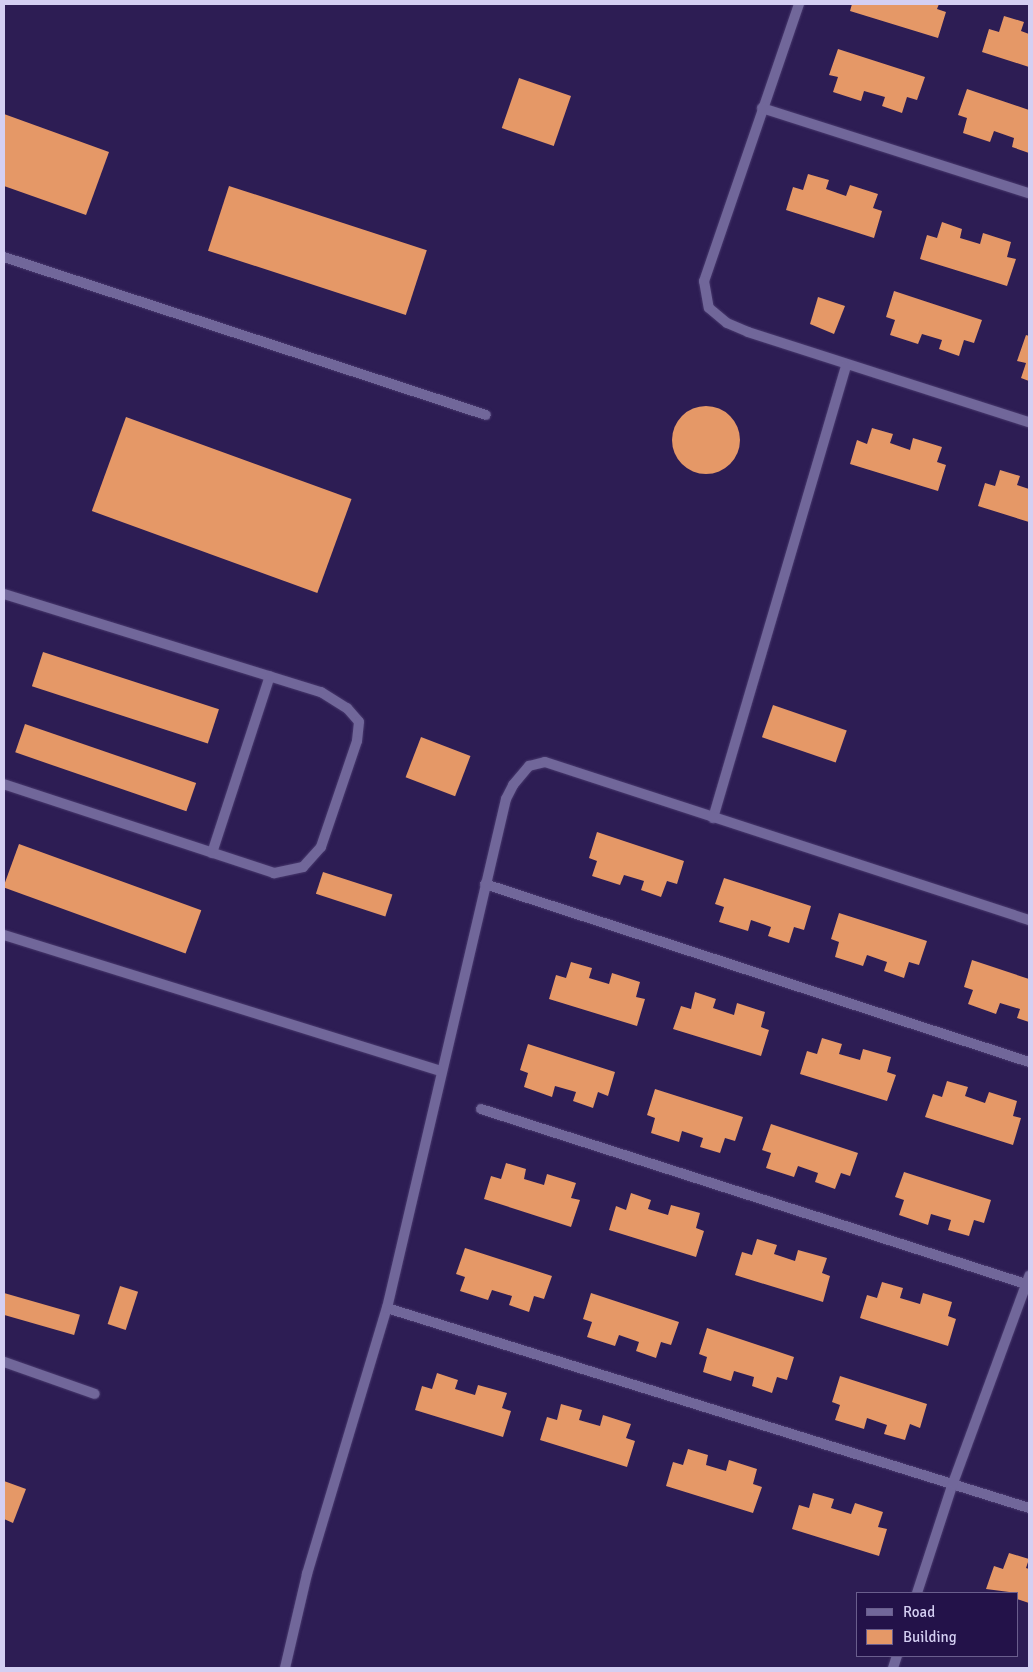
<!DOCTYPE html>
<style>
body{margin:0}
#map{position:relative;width:1033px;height:1672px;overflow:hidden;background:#2d1d54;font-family:Signika,sans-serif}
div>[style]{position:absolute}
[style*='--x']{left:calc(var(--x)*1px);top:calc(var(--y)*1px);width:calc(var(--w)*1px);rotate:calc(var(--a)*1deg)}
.building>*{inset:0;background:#e59867;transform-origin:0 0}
.round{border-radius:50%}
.roads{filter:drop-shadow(0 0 1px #48396d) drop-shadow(0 0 1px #48396d)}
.service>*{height:10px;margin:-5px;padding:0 5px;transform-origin:5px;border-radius:5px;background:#71679a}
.minor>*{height:10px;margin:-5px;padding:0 5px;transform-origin:5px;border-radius:5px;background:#71679a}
span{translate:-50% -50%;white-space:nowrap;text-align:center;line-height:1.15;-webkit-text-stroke:5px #231249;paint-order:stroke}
.frame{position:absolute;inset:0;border:5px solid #d4cff2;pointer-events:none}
.legend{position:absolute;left:856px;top:1592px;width:162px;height:65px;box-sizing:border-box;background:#231249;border:1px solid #6a5e8d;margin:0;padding:6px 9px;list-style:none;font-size:15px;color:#d4cff2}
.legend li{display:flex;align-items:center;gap:10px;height:25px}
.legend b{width:25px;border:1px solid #6a5e8d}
</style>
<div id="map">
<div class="building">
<i style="clip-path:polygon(852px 4px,939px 4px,937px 9px,946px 12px,938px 38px,850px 11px)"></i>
<i style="clip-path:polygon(1004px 16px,1024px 22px,1021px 31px,1029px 34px,1029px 67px,982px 52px,989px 29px,999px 32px)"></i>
<i style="clip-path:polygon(838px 49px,925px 77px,917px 100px,907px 97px,902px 113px,882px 106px,885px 97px,864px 91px,861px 101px,833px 92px,838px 77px,829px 75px)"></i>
<i style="left:519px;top:78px;width:55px;height:53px;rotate:19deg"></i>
<i style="clip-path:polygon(967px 89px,1029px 110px,1029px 153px,1012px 147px,1014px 138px,994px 131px,990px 142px,963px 133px,967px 118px,958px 115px)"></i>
<i style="clip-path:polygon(4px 114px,109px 152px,86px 215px,4px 186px)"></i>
<i style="clip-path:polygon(808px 174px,829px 180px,826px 189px,846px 196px,850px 185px,878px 194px,873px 208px,882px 211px,874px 238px,786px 210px,793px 187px,803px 190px)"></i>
<i style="left:229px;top:186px;width:208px;height:68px;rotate:18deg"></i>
<i style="clip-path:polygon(942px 222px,962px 229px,960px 238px,980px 244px,983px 233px,1011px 242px,1007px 257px,1016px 259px,1007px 286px,920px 259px,927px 235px,937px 238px)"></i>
<i style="clip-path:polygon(894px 291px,982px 320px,974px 343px,964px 340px,959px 356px,939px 349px,942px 340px,922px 334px,918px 344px,890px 335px,895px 320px,886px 317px)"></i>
<i style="clip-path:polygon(818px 297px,845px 306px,834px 334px,810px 324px)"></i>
<i style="clip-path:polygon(1026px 335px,1029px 336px,1029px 381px,1021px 378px,1026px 363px,1017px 361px)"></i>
<i class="round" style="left:672px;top:406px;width:68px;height:68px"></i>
<i style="left:126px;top:417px;width:240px;height:100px;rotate:20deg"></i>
<i style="clip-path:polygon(872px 428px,893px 434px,890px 443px,910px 450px,913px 438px,942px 447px,937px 462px,946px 465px,938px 491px,850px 464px,857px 440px,867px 444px)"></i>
<i style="clip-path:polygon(1000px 470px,1020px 476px,1017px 485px,1029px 489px,1029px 522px,978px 506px,985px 483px,995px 486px)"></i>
<i style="left:43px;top:652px;width:185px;height:36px;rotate:18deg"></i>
<i style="left:773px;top:705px;width:78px;height:34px;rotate:19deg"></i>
<i style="left:25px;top:724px;width:181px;height:30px;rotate:19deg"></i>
<i style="left:421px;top:737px;width:53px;height:43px;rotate:21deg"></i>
<i style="clip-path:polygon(597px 832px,684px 861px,677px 884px,667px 881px,661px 897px,641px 890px,644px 881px,624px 875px,620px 885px,592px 876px,597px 861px,589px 858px)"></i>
<i style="left:19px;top:844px;width:194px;height:46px;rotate:20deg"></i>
<i style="left:323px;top:872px;width:73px;height:23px;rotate:18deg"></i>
<i style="clip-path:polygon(724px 878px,811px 906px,804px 930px,794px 927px,789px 943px,768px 936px,771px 927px,751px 920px,748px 931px,719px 922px,724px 907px,715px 904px)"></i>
<i style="clip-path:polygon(839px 913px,927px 941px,919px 965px,909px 962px,904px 978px,884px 971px,887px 962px,867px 955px,863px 966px,835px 957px,839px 942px,831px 939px)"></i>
<i style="clip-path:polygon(972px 960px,1029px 979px,1029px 1022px,1017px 1018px,1020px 1009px,1000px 1003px,996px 1014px,968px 1004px,973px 990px,964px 987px)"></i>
<i style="clip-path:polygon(571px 962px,592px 968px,589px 978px,609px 984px,612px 973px,640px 982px,636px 997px,645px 999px,637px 1026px,549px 999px,556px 975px,566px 978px)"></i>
<i style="clip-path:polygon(695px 992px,716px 999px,713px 1008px,734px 1015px,737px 1003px,765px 1012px,761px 1027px,769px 1030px,761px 1056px,673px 1029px,681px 1006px,691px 1009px)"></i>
<i style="clip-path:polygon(822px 1038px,842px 1044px,839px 1054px,860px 1060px,863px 1049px,891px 1057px,887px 1072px,896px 1075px,887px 1101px,800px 1074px,807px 1051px,817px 1054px)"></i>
<i style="clip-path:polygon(528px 1044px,615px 1072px,608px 1096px,598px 1092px,593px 1108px,573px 1101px,576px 1092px,555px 1086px,552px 1097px,524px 1087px,528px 1073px,520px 1070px)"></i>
<i style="clip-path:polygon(947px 1081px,968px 1087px,965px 1096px,985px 1103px,989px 1092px,1017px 1101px,1013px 1116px,1021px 1118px,1013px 1145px,925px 1117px,933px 1094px,942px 1097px)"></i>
<i style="clip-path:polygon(655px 1089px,743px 1117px,735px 1141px,725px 1138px,720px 1153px,700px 1147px,703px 1138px,682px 1131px,679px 1142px,651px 1133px,655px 1118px,647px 1115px)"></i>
<i style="clip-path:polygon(771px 1124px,858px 1153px,850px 1176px,841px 1173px,835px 1189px,815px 1182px,818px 1173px,798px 1166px,794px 1177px,766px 1168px,771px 1153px,762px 1150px)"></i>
<i style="clip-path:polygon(506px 1163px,526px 1169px,524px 1179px,544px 1185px,547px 1174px,576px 1183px,571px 1198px,580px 1200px,571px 1227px,484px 1199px,491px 1176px,501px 1179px)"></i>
<i style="clip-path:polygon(904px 1172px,991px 1200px,984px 1223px,974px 1220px,969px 1236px,948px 1230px,951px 1220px,931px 1214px,928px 1225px,899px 1215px,904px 1200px,895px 1197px)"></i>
<i style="clip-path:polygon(631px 1193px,651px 1200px,648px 1209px,668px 1215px,671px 1205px,700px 1213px,696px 1228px,704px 1231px,696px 1257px,609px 1230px,616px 1206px,626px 1210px)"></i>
<i style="clip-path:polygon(757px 1239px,777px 1245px,774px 1254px,795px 1261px,798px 1250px,827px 1258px,822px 1273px,830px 1276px,823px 1302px,735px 1275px,742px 1252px,752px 1255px)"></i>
<i style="clip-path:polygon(465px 1248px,552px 1276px,544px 1299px,534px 1296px,529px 1312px,509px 1305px,512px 1296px,492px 1290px,488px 1300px,460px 1291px,465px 1277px,456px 1274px)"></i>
<i style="clip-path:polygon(882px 1282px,903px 1288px,900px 1298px,920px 1304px,923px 1293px,952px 1302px,948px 1316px,956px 1319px,948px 1346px,860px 1318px,867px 1295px,877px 1298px)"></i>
<i style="left:120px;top:1286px;width:19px;height:40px;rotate:18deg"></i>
<i style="left:4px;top:1293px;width:79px;height:21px;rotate:16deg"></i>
<i style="clip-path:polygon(591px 1293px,679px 1322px,671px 1345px,661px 1342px,656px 1358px,636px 1351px,639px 1342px,619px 1335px,615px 1346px,587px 1337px,592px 1322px,583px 1319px)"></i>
<i style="clip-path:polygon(707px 1328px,794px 1357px,787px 1380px,777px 1377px,772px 1393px,752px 1386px,754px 1377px,734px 1371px,731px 1381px,703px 1372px,707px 1357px,699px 1354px)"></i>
<i style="clip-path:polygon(437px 1373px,458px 1380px,455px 1389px,475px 1395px,478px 1385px,507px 1393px,502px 1408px,511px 1411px,503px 1437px,415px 1410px,422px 1386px,432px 1389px)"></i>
<i style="clip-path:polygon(840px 1376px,927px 1404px,920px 1428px,910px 1424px,905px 1440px,884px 1434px,887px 1425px,867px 1418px,864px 1429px,835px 1420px,840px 1405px,832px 1402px)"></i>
<i style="clip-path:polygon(561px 1404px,582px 1410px,579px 1420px,600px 1426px,603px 1415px,631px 1424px,626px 1438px,635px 1441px,627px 1467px,540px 1440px,547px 1417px,557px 1420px)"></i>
<i style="clip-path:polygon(688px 1449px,708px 1455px,706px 1465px,726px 1471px,729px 1460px,757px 1469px,753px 1484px,762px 1487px,753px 1513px,666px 1486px,673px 1462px,683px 1465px)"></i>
<i style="clip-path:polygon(4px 1481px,26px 1489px,13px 1523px,4px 1519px)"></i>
<i style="clip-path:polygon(813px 1493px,834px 1499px,831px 1508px,851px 1514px,855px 1503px,883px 1512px,878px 1527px,887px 1529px,879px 1556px,792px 1529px,799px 1505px,809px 1508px)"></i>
<i style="clip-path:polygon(1009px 1553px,1029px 1559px,1026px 1568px,1029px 1569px,1029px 1603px,1017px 1599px,1017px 1593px,986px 1589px,994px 1566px,1003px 1569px)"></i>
</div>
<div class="roads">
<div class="service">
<i style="--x:4;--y:1362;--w:96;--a:19.4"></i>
</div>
<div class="minor">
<i style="--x:799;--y:4;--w:293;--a:108.9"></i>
<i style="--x:704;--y:281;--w:27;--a:80"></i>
<i style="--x:709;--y:308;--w:23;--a:40"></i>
<i style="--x:727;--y:323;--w:23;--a:23"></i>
<i style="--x:748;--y:332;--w:295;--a:17.8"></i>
<i style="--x:762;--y:108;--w:280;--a:17.7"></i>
<i style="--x:4;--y:257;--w:507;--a:18.15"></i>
<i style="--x:4;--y:594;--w:332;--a:17.2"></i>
<i style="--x:321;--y:692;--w:31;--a:32"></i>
<i style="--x:347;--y:708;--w:18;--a:49"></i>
<i style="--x:359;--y:722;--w:19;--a:96"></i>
<i style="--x:357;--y:741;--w:112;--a:108.8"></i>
<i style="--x:321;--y:847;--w:27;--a:132"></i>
<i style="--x:303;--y:867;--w:30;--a:168"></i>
<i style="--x:274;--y:873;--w:284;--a:-161.8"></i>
<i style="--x:713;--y:818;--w:472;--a:-73.6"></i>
<i style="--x:212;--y:853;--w:186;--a:-71.9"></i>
<i style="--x:485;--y:884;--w:572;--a:18.12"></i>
<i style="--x:4;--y:935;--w:457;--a:17.3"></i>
<i style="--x:481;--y:1109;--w:576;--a:17.81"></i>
<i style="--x:387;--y:1308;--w:672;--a:17.3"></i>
<i style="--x:917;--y:1593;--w:116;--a:-71.9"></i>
<i style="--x:953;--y:1483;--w:221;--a:-69.8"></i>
<i style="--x:285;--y:1668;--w:97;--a:-76.8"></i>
<i style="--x:307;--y:1574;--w:278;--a:-73.3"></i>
<i style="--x:387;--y:1308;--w:523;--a:-76.84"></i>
<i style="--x:506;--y:799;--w:16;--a:-63"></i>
<i style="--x:513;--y:785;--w:25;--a:-50"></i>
<i style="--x:529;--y:766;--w:16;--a:-14"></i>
<i style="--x:545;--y:762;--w:509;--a:18.08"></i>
<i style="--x:893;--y:1668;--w:13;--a:-72"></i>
</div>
</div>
<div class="frame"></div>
<ul class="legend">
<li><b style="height:6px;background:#71679a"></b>Road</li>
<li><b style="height:14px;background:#e59867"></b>Building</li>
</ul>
</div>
